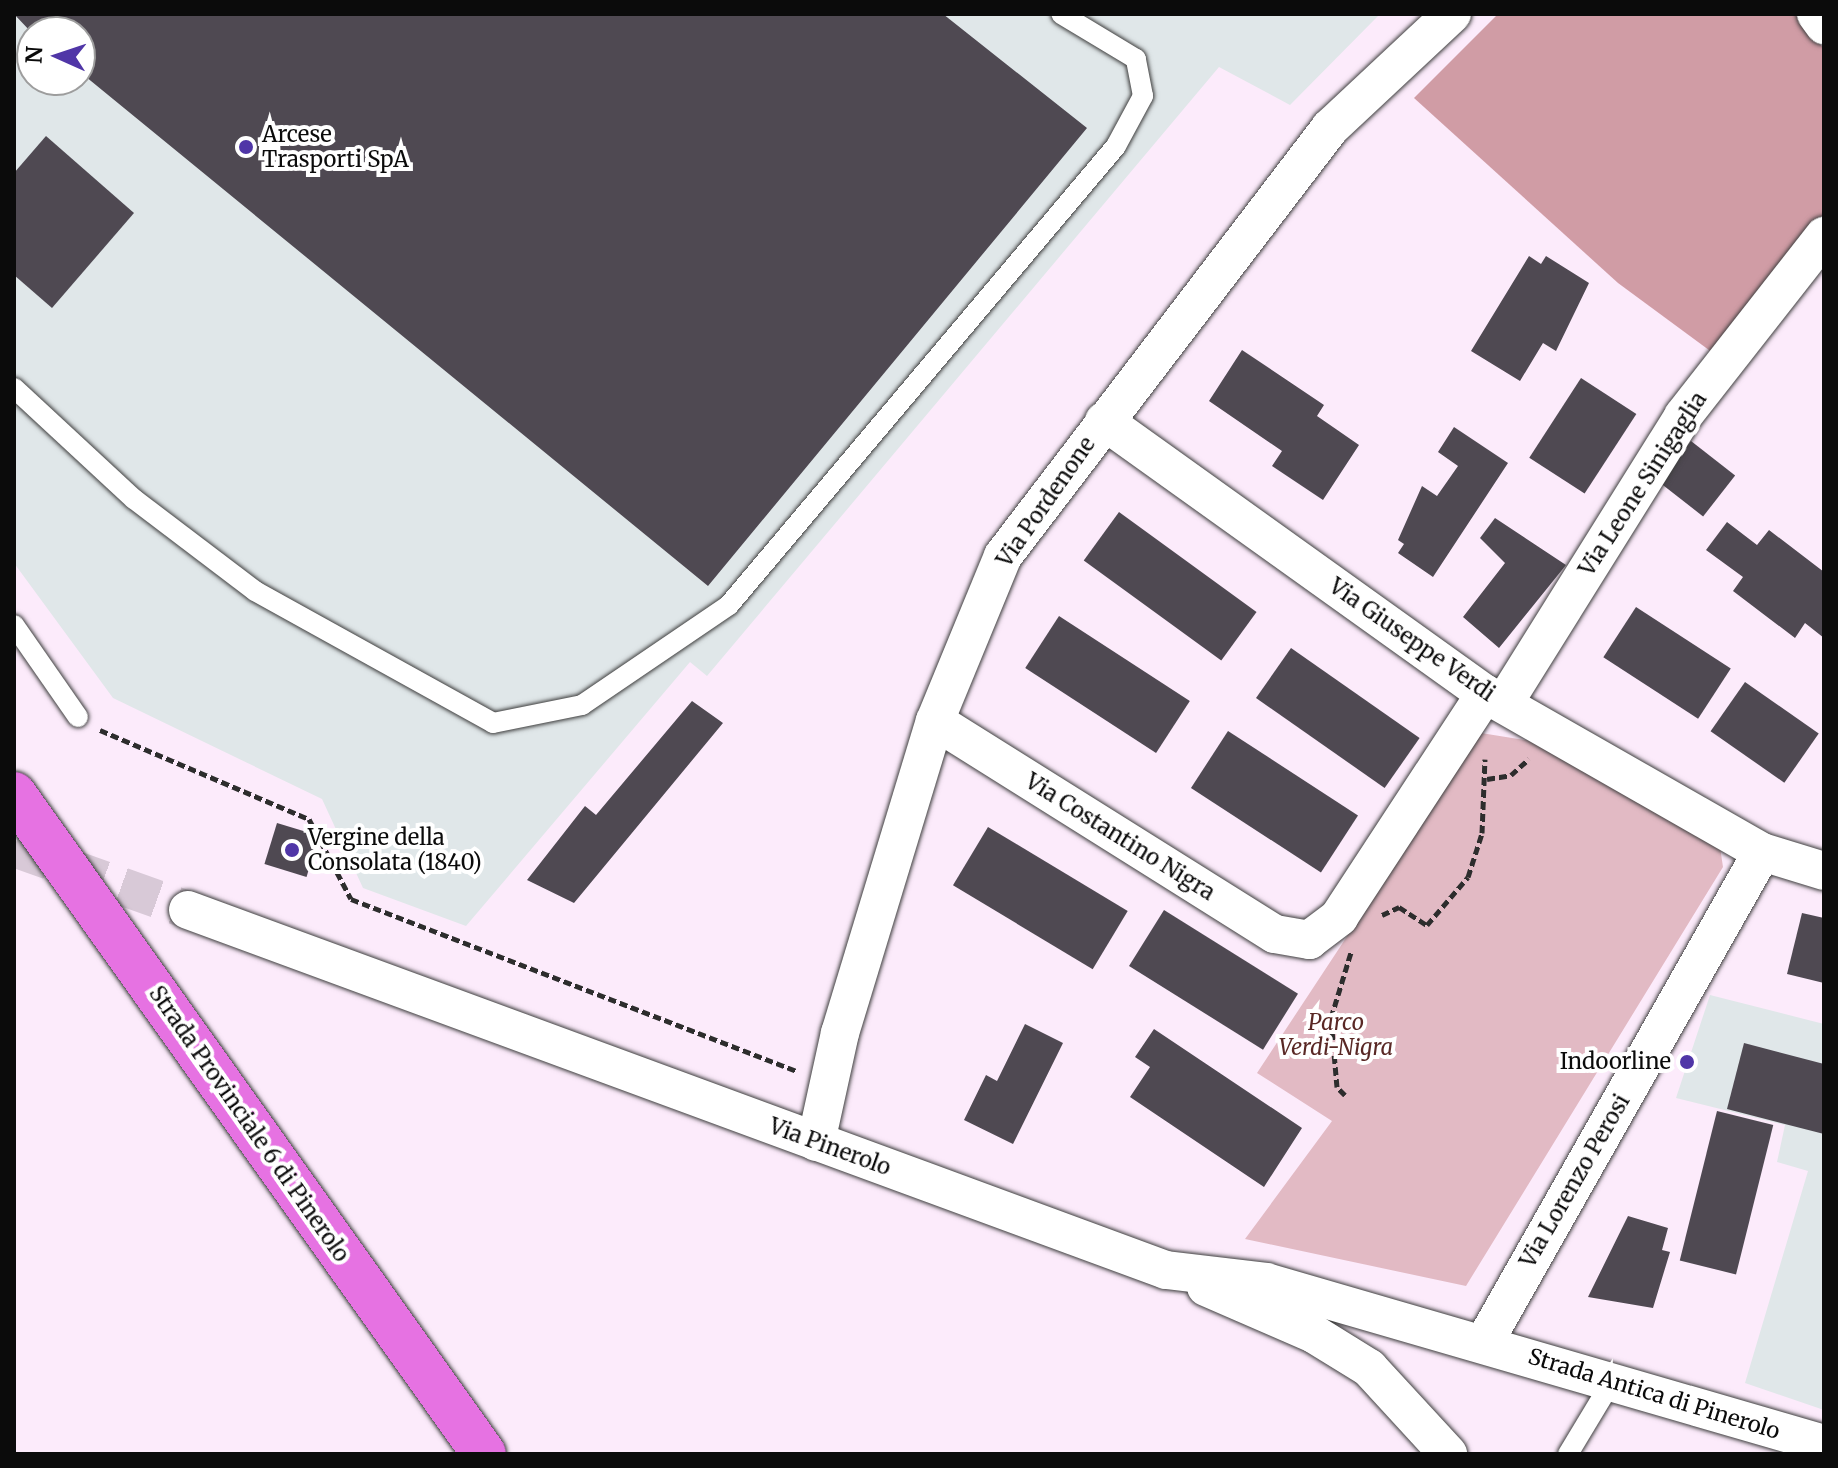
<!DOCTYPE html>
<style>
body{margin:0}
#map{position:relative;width:1838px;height:1468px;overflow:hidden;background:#fcebfb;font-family:Merriweather,serif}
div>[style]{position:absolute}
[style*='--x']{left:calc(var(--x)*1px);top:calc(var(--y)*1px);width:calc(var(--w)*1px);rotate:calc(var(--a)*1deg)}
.industrial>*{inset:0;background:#e0e7e9}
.green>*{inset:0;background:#e2bac4}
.forest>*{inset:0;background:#d09ca5}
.building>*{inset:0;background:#4f4952;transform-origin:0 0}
.minor-tunnel>*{height:38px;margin-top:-19px;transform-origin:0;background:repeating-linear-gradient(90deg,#d8c9d7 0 38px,transparent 0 57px)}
.path>*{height:5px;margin-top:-2.5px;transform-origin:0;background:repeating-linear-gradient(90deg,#2d2d2d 0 8px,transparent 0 12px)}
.roads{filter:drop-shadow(0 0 2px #3e3e3e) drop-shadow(0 0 2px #3e3e3e)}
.service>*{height:20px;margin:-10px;padding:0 10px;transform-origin:10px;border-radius:10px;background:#fff}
.minor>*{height:38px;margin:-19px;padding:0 19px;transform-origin:19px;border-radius:19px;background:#fff}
.primary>*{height:44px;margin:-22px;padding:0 22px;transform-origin:22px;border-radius:22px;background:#e672e2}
.dots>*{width:22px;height:22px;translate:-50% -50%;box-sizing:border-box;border:4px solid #fff;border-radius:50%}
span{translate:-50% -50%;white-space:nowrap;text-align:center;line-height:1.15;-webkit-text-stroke:8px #fff;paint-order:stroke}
.poi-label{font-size:22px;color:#0b0b0b}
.left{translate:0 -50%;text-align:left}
.right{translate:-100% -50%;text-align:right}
.street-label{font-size:22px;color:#0b0b0b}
.park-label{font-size:22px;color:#592825;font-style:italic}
.frame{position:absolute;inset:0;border:16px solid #0b0b0b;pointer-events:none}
.north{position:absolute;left:16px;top:16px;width:80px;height:80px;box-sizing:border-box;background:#fff;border:2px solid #9d9d9d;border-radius:50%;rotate:273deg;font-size:22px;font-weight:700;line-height:32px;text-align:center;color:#0b0b0b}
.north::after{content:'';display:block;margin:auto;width:28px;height:36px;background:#5036a7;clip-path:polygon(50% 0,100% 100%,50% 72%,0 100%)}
</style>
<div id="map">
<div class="industrial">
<i style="clip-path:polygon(evenodd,14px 14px,1380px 14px,1290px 105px,1219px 67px,707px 676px,690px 662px,466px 926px,363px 888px,322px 799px,113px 698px,14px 563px,14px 14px,32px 32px,80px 32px,80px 80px,32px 80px,32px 32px)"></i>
<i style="clip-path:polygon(1710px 995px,1824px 1024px,1824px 1410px,1745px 1383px,1808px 1171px,1777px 1162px,1785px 1125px,1676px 1098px)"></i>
</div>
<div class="green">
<i style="clip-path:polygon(1481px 733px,1575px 748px,1720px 847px,1723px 867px,1466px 1286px,1245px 1239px,1332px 1121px,1257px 1073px)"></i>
</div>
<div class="forest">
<i style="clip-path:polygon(1498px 14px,1795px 14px,1824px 49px,1824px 213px,1713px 353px,1618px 283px,1414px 98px)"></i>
</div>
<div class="building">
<i style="clip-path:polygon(14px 14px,943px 14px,1087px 128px,708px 586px,80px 72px,80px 32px,31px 32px)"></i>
<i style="clip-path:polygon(46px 136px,134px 213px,52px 308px,14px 275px,14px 173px)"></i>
<i style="clip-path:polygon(1529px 256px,1541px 264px,1546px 256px,1589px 283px,1556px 351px,1543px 343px,1520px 381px,1471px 351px)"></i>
<i style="clip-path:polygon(1242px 350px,1324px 405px,1317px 416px,1359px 445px,1323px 500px,1272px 466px,1282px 451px,1209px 401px)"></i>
<i style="left:1581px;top:378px;width:66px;height:95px;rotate:33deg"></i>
<i style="clip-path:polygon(1454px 427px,1508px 463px,1433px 577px,1398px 553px,1404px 544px,1398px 540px,1422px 486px,1437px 496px,1458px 466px,1438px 452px)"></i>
<i style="left:1691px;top:441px;width:56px;height:52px;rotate:38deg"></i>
<i style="left:1119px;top:512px;width:170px;height:60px;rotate:36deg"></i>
<i style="clip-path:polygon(1495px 518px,1566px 565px,1499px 648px,1463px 617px,1505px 563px,1480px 538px)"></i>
<i style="clip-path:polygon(1727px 522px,1757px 545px,1769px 530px,1824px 572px,1824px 638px,1805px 623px,1795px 638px,1733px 591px,1743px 577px,1706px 550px)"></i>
<i style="left:1636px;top:607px;width:113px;height:60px;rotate:33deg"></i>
<i style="left:1059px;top:616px;width:156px;height:62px;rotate:33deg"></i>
<i style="left:1291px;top:648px;width:157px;height:61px;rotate:35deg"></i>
<i style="left:1745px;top:682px;width:90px;height:60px;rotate:35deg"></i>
<i style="clip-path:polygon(692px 701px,723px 723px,574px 903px,527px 880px,585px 806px,596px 815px)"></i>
<i style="left:1228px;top:731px;width:155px;height:68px;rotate:33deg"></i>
<i style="left:277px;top:823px;width:44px;height:43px;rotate:17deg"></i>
<i style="left:988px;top:827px;width:163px;height:68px;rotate:31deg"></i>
<i style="left:1164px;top:910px;width:158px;height:66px;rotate:32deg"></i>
<i style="clip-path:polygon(1802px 913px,1824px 918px,1824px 983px,1787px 974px)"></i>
<i style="clip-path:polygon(1025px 1024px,1063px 1043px,1013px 1144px,964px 1120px,986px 1075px,997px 1081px)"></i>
<i style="clip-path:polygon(1154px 1029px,1302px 1128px,1264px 1187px,1130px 1097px,1150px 1067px,1135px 1057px)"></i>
<i style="clip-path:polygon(1744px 1043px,1824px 1064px,1824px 1134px,1727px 1109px)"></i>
<i style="left:1717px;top:1111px;width:58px;height:154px;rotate:14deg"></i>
<i style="clip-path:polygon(1628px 1216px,1668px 1228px,1662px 1250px,1670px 1252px,1653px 1308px,1588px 1297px)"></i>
</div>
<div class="minor-tunnel">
<i style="--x:14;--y:848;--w:185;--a:19.6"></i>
</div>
<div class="path">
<i style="--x:100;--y:730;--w:227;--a:23.1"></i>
<i style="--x:309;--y:819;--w:90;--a:62.3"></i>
<i style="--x:351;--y:899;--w:477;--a:21.1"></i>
<i style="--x:1487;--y:779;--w:24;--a:-9"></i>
<i style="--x:1511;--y:775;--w:24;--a:-42"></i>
<i style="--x:1382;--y:915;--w:19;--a:-25"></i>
<i style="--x:1399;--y:907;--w:33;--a:33"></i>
<i style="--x:1427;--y:925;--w:63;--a:-49.5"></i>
<i style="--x:1468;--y:877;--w:46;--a:-72.3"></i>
<i style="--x:1482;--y:833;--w:74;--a:-87.7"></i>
<i style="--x:1345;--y:1095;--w:11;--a:-135"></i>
<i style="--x:1337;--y:1087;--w:69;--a:-95"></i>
<i style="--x:1331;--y:1018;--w:69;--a:-73.1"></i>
</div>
<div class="roads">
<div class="service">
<i style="--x:14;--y:388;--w:163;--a:42.8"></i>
<i style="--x:134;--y:499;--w:152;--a:37.2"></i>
<i style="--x:255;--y:591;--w:272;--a:29"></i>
<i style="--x:493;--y:723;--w:91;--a:-11.4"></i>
<i style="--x:582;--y:705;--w:178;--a:-34.2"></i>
<i style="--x:729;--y:605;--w:600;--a:-49.86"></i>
<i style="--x:1116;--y:146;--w:57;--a:-61.6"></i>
<i style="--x:1143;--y:96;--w:38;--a:-101"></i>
<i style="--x:1136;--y:59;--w:87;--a:-149"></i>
<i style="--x:14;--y:625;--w:112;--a:55.2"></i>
<i style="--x:1568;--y:1454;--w:85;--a:-58.9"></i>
</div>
<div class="minor">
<i style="--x:1816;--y:14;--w:14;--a:54"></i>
<i style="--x:1104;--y:421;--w:469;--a:35.6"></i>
<i style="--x:1485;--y:694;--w:319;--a:29.7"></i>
<i style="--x:1762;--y:852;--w:65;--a:17"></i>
<i style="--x:1504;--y:703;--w:338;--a:-58"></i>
<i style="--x:1683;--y:416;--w:229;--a:-51.9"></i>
<i style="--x:935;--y:721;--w:401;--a:32.1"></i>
<i style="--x:1275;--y:934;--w:35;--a:10"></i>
<i style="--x:1309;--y:940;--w:38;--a:-37"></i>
<i style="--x:1339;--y:917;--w:267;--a:-56.8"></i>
<i style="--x:188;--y:910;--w:1042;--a:20.21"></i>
<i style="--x:1166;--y:1270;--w:101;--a:6.8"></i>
<i style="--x:1266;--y:1282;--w:581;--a:16.19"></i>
<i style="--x:816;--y:1142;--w:112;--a:-77.6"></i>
<i style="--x:840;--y:1033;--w:326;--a:-73.1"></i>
<i style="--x:935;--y:721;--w:178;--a:-67.6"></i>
<i style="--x:1003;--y:556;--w:539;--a:-52.62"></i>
<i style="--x:1330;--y:128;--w:167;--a:-43.1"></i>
<i style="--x:1206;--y:1287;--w:118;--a:23.5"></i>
<i style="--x:1314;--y:1334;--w:65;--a:31.7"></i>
<i style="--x:1369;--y:1368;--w:117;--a:47.4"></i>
<i style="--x:1484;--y:1343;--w:564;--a:-60.48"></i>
</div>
<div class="primary">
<i style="--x:14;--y:794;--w:810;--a:54.54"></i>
</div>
</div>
<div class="dots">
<i style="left:246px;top:147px;background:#5036a7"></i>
<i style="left:292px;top:850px;background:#5036a7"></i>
<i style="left:1687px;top:1062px;background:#5036a7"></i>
</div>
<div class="poi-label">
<span class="left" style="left:262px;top:147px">Arcese<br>Trasporti SpA</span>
<span class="left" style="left:308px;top:850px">Vergine della<br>Consolata (1840)</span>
<span class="right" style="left:1671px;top:1062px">Indoorline</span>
</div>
<div class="street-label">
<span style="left:1643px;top:484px;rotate:-57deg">Via Leone Sinigaglia</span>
<span style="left:1046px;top:502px;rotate:-55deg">Via Pordenone</span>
<span style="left:1412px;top:640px;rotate:35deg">Via Giuseppe Verdi</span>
<span style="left:1120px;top:837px;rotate:32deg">Via Costantino Nigra</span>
<span style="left:249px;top:1124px;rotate:55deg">Strada Provinciale 6 di Pinerolo</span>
<span style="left:830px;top:1147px;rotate:20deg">Via Pinerolo</span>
<span style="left:1575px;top:1181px;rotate:-60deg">Via Lorenzo Perosi</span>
<span style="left:1654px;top:1394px;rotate:17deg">Strada Antica di Pinerolo</span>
</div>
<div class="park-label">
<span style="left:1336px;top:1035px">Parco<br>Verdi-Nigra</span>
</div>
<div class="frame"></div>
<div class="north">N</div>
</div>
